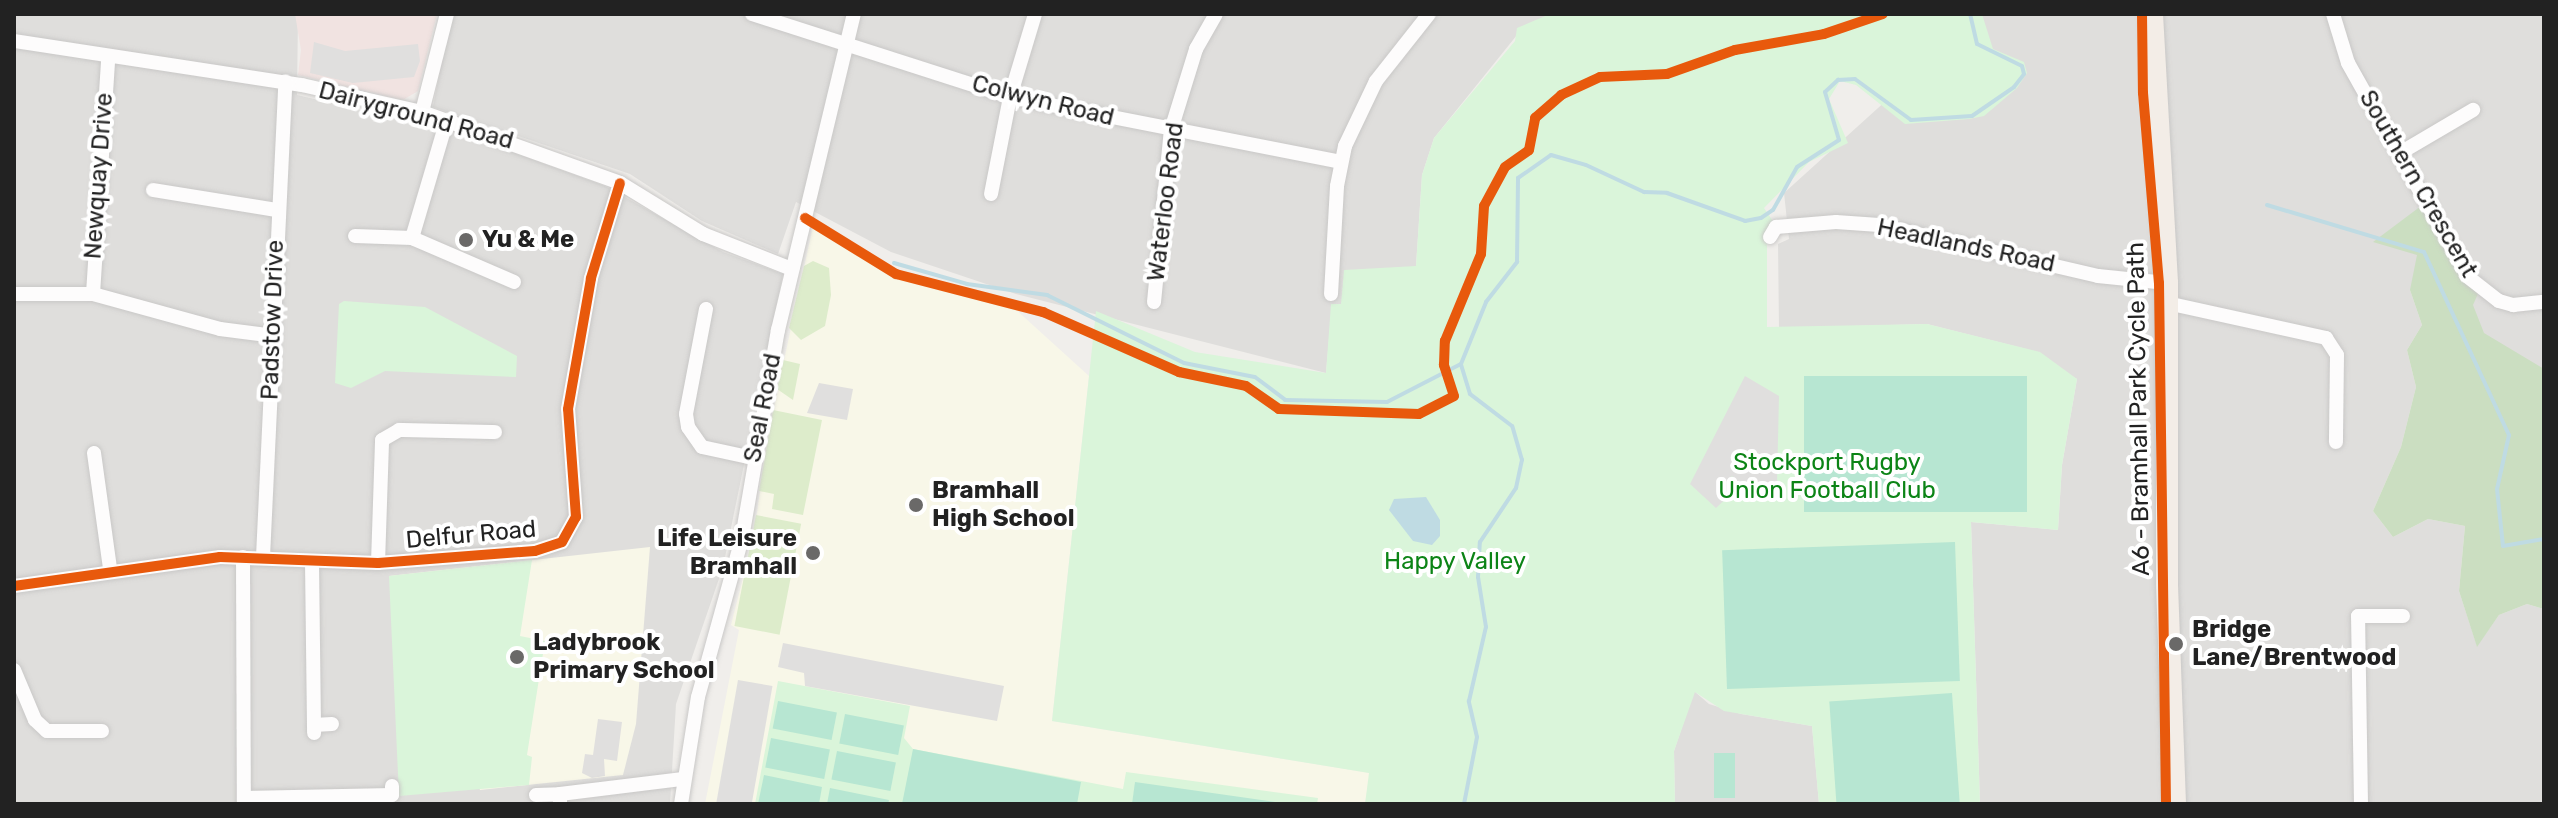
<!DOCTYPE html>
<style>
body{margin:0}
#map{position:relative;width:2558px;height:818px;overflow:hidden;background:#f0eeeb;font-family:Rubik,sans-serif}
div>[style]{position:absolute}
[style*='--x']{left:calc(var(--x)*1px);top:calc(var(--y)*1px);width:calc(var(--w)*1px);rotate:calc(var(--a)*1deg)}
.residential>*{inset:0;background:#dfdedc}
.commercial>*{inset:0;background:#f1e3e1}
.education>*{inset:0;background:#f8f7e8}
.grass>*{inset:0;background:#ddeccb;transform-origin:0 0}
.forest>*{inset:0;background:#cbdec1}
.park>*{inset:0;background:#daf5da}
.pitch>*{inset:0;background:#b7e6d2;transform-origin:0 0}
.parking>*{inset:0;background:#e0dfde;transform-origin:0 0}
.water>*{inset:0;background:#bfdbe3}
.stream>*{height:4px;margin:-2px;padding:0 2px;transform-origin:2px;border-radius:2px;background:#bfdbe3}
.roads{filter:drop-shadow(0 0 2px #c9c8c7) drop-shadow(0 0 2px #c9c8c7)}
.minor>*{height:14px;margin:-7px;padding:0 7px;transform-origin:7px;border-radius:7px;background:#fdfcfc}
.primary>*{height:22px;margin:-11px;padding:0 11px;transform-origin:11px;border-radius:11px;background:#f3ede7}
.cycleway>*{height:10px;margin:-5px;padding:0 5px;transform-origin:5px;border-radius:5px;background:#e8590c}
.dots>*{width:22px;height:22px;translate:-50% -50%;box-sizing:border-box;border:4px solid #fff;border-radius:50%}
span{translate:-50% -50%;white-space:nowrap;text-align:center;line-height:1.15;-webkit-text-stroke:8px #fff;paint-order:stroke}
.street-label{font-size:24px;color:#222}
.poi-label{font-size:24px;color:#222;font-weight:700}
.left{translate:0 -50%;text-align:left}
.right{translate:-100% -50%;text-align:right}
.park-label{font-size:24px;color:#0c8416}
.frame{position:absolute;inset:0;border:16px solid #222;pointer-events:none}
</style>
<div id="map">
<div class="residential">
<i style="clip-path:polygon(14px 14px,298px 15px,297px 95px,460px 133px,605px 186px,723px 252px,783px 274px,723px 567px,676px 704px,670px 804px,14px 804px)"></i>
<i style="clip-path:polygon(445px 14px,1550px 14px,1517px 35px,1434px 138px,1422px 175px,1416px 266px,1341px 305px,1332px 304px,1326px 373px,1016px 294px,891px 252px,796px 202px,778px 254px,702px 221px,630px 174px,433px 107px,450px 18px)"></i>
<i style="clip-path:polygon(1982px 14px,2142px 14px,2153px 196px,2171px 804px,1980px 804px,1971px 522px,2058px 530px,2062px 465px,2077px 379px,2026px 349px,1927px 324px,1779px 328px,1778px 244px,1789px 239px,1784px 193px)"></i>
<i style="clip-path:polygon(2152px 14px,2544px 14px,2544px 393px,2410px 290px,2422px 325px,2407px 350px,2416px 387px,2401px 447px,2373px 511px,2393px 537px,2428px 519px,2465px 526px,2459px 591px,2477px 646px,2499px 615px,2527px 604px,2544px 609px,2544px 804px,2175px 804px)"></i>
<i style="clip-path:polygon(1694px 691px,1709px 704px,1741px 714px,1812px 726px,1819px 804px,1675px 804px,1674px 751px)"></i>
</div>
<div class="commercial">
<i style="clip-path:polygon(295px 14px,437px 14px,418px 91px,403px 100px,298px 75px,301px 50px)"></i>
</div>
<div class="education">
<i style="clip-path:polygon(813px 226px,893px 277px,1013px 307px,1089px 376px,1052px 721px,1370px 773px,1365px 804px,705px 804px,739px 630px,731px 625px,754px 535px,767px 439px)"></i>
<i style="clip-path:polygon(650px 547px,636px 724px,623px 775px,480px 790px,389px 576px)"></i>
</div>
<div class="grass">
<i style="clip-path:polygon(813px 261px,829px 268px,831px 295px,825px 326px,801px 340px,789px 328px,804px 266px)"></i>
<i style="clip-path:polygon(783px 360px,800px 364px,793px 400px,777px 389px)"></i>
<i style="clip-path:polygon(773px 410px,822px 420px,803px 515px,772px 509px,774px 494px,759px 491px)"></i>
<i style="left:756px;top:515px;width:46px;height:113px;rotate:11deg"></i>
</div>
<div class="forest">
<i style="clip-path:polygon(2425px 203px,2480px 289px,2473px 305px,2484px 333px,2544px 369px,2544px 609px,2527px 604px,2499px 615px,2477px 647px,2459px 591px,2465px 526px,2428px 519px,2393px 537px,2373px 511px,2401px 447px,2416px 387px,2407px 350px,2422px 325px,2410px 290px,2417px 255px,2373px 242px)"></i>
</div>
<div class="park">
<i style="clip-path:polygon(1550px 14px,1982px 14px,1993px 49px,2024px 62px,2027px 73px,2017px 88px,1984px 116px,1969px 119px,1905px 124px,1856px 85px,1840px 81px,1829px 99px,1848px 143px,1809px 162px,1764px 208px,1775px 224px,1767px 234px,1767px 327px,1927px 324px,2040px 352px,2077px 379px,2062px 465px,2058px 530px,1971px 522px,1980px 804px,1819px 804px,1812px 726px,1724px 711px,1695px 692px,1674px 751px,1675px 804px,1365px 804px,1369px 773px,1052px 721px,1096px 311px,1195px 352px,1326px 373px,1331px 304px,1341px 304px,1344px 270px,1416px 266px,1422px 175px,1434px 138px,1515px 41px,1517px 28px)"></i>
<i style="clip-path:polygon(344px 301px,425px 307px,517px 356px,516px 377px,385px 371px,351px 388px,335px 383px,339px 304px)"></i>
<i style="clip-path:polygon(532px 560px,520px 636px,545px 641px,527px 755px,532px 757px,529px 785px,399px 796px,389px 576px)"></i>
<i style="clip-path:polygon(778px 681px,910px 706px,904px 738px,913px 749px,1123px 789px,1126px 772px,1318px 798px,1317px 804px,755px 804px)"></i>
</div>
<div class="pitch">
<i style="left:2027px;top:376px;width:136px;height:223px;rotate:90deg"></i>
<i style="left:1955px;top:542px;width:139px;height:233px;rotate:88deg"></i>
<i style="left:1952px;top:693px;width:111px;height:123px;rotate:86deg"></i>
<i style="left:778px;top:701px;width:60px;height:28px;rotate:11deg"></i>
<i style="left:845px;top:714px;width:60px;height:30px;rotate:11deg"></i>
<i style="left:771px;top:738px;width:60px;height:30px;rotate:11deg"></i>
<i style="clip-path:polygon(913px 749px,1081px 782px,1077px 804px,902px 804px)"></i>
<i style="left:837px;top:751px;width:60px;height:29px;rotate:11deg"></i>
<i style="left:1714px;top:753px;width:21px;height:45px"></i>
<i style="clip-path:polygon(764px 775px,822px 787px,819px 804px,758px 804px)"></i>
<i style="clip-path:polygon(1135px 782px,1289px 804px,1132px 804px)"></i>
<i style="clip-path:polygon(830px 788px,889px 800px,888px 804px,827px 804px)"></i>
</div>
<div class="parking">
<i style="clip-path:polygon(314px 42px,345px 51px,418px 44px,420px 61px,414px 77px,353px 83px,310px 73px)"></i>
<i style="clip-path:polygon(1745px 376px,1779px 396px,1777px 483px,1755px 501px,1732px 476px,1725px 483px,1733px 492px,1716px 508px,1690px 484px)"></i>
<i style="clip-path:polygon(819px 383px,853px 389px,847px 420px,807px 413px)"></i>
<i style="clip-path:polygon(783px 643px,1004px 686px,997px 721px,805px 686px,804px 673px,778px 667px)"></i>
<i style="left:738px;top:680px;width:35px;height:126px;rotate:10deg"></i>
<i style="clip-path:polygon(598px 719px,622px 722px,617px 761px,604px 759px,605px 776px,592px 778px,582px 773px,585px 754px,593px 755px)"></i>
</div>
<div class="water">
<i style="clip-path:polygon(1426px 497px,1440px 520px,1440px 536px,1432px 545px,1413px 541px,1389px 510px,1394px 499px)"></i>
</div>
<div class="stream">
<i style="--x:2267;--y:205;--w:164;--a:16.7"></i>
<i style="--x:2424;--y:252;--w:202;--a:65.1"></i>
<i style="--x:2509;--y:435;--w:55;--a:102.5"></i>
<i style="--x:2497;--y:489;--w:57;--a:84"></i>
<i style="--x:2503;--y:546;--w:42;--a:-9.7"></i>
<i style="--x:894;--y:263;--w:76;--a:16"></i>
<i style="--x:967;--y:284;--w:81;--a:7.8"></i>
<i style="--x:1047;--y:295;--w:153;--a:26.4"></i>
<i style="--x:1184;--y:363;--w:72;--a:11.2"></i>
<i style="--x:1255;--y:377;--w:38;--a:37"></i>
<i style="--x:1285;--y:400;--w:102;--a:1.1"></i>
<i style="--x:1387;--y:402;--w:83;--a:-27.2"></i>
<i style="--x:1464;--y:804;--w:68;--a:-79"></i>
<i style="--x:1477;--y:737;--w:37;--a:-103"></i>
<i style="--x:1469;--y:701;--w:76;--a:-77.1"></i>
<i style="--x:1486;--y:627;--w:51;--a:-99.1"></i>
<i style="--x:1478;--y:577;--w:35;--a:-87"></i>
<i style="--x:1480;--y:542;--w:65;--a:-56.3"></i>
<i style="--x:1516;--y:488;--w:29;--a:-78"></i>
<i style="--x:1522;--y:460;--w:35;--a:-106"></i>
<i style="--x:1512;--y:426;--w:53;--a:-142.7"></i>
<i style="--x:1470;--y:394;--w:31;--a:-107"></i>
<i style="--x:1461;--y:364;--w:67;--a:-68"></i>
<i style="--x:1486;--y:302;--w:51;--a:-52.2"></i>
<i style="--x:1517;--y:262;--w:84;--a:-89.3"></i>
<i style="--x:1518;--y:178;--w:40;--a:-34.9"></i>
<i style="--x:1551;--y:155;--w:36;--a:16"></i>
<i style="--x:1586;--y:165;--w:64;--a:25"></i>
<i style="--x:1644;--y:192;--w:23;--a:2"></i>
<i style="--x:1667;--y:193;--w:83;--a:19.7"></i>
<i style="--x:1745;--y:221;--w:16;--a:-11"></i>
<i style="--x:1761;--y:218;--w:14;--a:-34"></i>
<i style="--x:1773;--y:210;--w:49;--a:-60.8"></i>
<i style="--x:1797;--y:167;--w:50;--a:-32.7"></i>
<i style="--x:1839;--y:140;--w:50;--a:-106.3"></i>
<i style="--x:1825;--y:92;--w:18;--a:-43"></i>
<i style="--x:1838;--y:80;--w:17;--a:-3"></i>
<i style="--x:1855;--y:79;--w:69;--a:36.2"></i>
<i style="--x:1911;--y:120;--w:61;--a:-3.8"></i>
<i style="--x:1972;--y:116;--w:51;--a:-34.6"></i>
<i style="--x:2014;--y:87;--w:16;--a:-52"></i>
<i style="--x:2024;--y:74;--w:8;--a:-104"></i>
<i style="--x:2022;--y:66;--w:50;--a:-153.9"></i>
<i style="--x:1977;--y:44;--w:31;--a:-103"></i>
</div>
<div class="roads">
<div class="minor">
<i style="--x:752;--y:14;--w:271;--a:17.8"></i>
<i style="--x:1010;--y:97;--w:337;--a:11.1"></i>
<i style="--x:2333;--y:14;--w:51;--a:73"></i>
<i style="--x:2348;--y:63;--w:245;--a:60.7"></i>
<i style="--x:2468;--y:277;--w:39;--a:38"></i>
<i style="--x:2499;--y:301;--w:15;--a:16"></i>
<i style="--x:2513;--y:305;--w:31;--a:-6"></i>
<i style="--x:14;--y:41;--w:291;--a:8.7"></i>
<i style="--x:302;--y:85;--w:123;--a:12.7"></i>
<i style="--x:422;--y:112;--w:210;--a:19.7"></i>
<i style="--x:620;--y:183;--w:97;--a:31.6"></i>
<i style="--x:703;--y:234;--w:96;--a:21.5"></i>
<i style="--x:422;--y:112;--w:101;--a:-75.7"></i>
<i style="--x:2400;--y:153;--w:85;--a:-30.5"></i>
<i style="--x:153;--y:190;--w:126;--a:9.2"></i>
<i style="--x:991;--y:194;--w:99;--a:-78.9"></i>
<i style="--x:1010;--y:97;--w:87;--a:-73.2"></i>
<i style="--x:355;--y:236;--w:57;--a:2"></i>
<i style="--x:412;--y:238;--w:111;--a:23.3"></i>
<i style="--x:1770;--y:237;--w:12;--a:-59"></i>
<i style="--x:1776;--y:227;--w:60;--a:-4.8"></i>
<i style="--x:1836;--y:222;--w:43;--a:4"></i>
<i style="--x:1879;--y:225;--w:225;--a:13.1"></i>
<i style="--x:2098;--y:276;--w:69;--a:5.8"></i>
<i style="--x:412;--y:238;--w:123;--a:-73.5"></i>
<i style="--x:14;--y:294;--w:79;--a:0"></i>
<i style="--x:93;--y:294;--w:132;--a:15.4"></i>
<i style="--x:220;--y:329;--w:55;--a:7.3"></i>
<i style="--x:93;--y:294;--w:235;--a:-86.3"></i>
<i style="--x:1331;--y:294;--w:108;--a:-86.8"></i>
<i style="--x:1337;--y:186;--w:41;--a:-78.7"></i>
<i style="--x:1345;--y:146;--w:72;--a:-64.5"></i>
<i style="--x:1376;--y:81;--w:85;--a:-51.7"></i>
<i style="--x:1154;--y:302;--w:173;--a:-84.4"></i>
<i style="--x:1171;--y:130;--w:85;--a:-72.8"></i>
<i style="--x:1196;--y:49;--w:40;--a:-60.3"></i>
<i style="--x:2167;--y:303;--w:163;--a:12.4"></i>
<i style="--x:2326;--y:338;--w:20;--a:57"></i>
<i style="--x:2337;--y:355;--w:87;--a:90.7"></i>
<i style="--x:706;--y:309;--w:107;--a:100.8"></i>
<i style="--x:686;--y:414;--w:13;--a:81"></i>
<i style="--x:688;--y:427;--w:24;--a:55"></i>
<i style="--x:702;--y:447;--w:52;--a:12.2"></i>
<i style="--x:94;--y:453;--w:117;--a:82.1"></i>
<i style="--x:243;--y:557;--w:247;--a:89.8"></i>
<i style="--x:263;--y:557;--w:476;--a:-87.3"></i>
<i style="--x:312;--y:562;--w:171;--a:89.3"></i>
<i style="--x:378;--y:563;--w:123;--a:-88.1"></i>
<i style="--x:382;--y:440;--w:20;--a:-30"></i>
<i style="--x:399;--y:430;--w:96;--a:1.2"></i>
<i style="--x:14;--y:586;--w:208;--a:-8"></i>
<i style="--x:220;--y:557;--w:158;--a:2.2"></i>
<i style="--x:378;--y:563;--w:157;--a:-4.4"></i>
<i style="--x:535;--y:551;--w:28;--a:-18"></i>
<i style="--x:562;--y:542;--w:29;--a:-61"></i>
<i style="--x:576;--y:517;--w:108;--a:-94.2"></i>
<i style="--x:568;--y:409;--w:133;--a:-80"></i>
<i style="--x:591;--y:278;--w:99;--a:-73"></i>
<i style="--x:14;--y:670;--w:54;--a:67.2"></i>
<i style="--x:35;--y:720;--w:16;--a:43"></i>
<i style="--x:47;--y:731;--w:55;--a:0"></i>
<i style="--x:314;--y:725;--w:18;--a:-3"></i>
<i style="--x:536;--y:795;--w:24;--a:-2"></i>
<i style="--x:244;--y:798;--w:148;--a:-1.2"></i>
<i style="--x:392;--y:795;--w:9;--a:-90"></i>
<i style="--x:560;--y:804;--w:10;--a:-90"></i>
<i style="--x:560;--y:794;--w:124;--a:-7"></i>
<i style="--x:681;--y:804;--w:108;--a:-81"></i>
<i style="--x:698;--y:697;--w:165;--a:-74.5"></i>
<i style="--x:742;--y:538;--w:211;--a:-80.2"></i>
<i style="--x:778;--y:330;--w:325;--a:-76.5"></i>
<i style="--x:2361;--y:804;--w:188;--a:-90.9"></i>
<i style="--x:2358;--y:616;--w:45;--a:0"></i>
</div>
<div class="primary">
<i style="--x:2152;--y:14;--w:269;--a:86.8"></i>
<i style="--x:2167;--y:283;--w:302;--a:90"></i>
<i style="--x:2167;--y:585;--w:219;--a:87.9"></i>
</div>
</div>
<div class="cycleway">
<i style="--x:2142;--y:14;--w:79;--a:89.3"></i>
<i style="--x:2143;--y:93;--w:191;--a:85.2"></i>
<i style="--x:2159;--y:283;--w:521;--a:89.23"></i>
<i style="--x:805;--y:218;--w:107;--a:31.6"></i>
<i style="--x:896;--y:274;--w:152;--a:14.5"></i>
<i style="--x:1043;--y:312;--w:149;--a:23.8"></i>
<i style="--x:1179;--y:372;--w:68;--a:11.8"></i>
<i style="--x:1246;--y:386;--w:40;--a:34.9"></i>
<i style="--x:1279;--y:409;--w:140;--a:2"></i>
<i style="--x:1419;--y:414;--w:39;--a:-27"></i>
<i style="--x:1454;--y:396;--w:33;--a:-108"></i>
<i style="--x:1444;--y:365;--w:24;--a:-88"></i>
<i style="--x:1445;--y:341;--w:94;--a:-67.5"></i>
<i style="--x:1481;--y:254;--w:48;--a:-86.4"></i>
<i style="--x:1484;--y:206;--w:44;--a:-61.7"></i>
<i style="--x:1505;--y:167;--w:29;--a:-35"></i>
<i style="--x:1529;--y:150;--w:33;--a:-79"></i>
<i style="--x:1535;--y:118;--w:35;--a:-41"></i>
<i style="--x:1561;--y:95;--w:43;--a:-24.8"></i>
<i style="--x:1600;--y:77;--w:67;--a:-2.6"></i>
<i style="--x:1667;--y:74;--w:72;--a:-19.4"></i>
<i style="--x:1735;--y:50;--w:90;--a:-10.2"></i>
<i style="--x:1824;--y:34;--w:62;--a:-18.7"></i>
<i style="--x:14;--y:586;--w:208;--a:-8"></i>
<i style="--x:220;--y:557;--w:158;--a:2.2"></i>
<i style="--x:378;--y:563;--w:157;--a:-4.4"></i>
<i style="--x:535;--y:551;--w:28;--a:-18"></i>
<i style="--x:562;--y:542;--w:29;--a:-61"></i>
<i style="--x:576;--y:517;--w:108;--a:-94.2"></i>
<i style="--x:568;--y:409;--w:133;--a:-80"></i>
<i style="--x:591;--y:278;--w:99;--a:-73"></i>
</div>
<div class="dots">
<i style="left:466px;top:240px;background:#6a6968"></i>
<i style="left:916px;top:505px;background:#6a6968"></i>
<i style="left:813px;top:553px;background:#6a6968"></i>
<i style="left:2176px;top:644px;background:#6a6968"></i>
<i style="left:517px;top:657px;background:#6a6968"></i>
</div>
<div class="street-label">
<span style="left:1043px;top:101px;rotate:14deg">Colwyn Road</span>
<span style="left:416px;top:116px;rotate:15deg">Dairyground Road</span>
<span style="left:99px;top:176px;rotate:-86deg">Newquay Drive</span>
<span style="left:2418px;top:184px;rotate:60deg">Southern Crescent</span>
<span style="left:1166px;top:202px;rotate:-83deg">Waterloo Road</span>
<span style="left:1966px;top:246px;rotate:12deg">Headlands Road</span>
<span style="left:273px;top:320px;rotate:-88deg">Padstow Drive</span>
<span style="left:763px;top:408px;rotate:-79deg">Seal Road</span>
<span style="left:2139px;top:409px;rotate:-91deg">A6 - Bramhall Park Cycle Path</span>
<span style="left:471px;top:535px;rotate:-5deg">Delfur Road</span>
</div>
<div class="poi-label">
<span class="left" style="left:482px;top:240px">Yu &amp; Me</span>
<span class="left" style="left:932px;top:505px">Bramhall<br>High School</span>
<span class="right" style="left:797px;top:553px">Life Leisure<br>Bramhall</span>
<span class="left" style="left:2192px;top:644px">Bridge<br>Lane/Brentwood</span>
<span class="left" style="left:533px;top:657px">Ladybrook<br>Primary School</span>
</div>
<div class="park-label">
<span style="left:1827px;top:477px">Stockport Rugby<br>Union Football Club</span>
<span style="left:1455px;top:562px">Happy Valley</span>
</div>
<div class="frame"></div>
</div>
